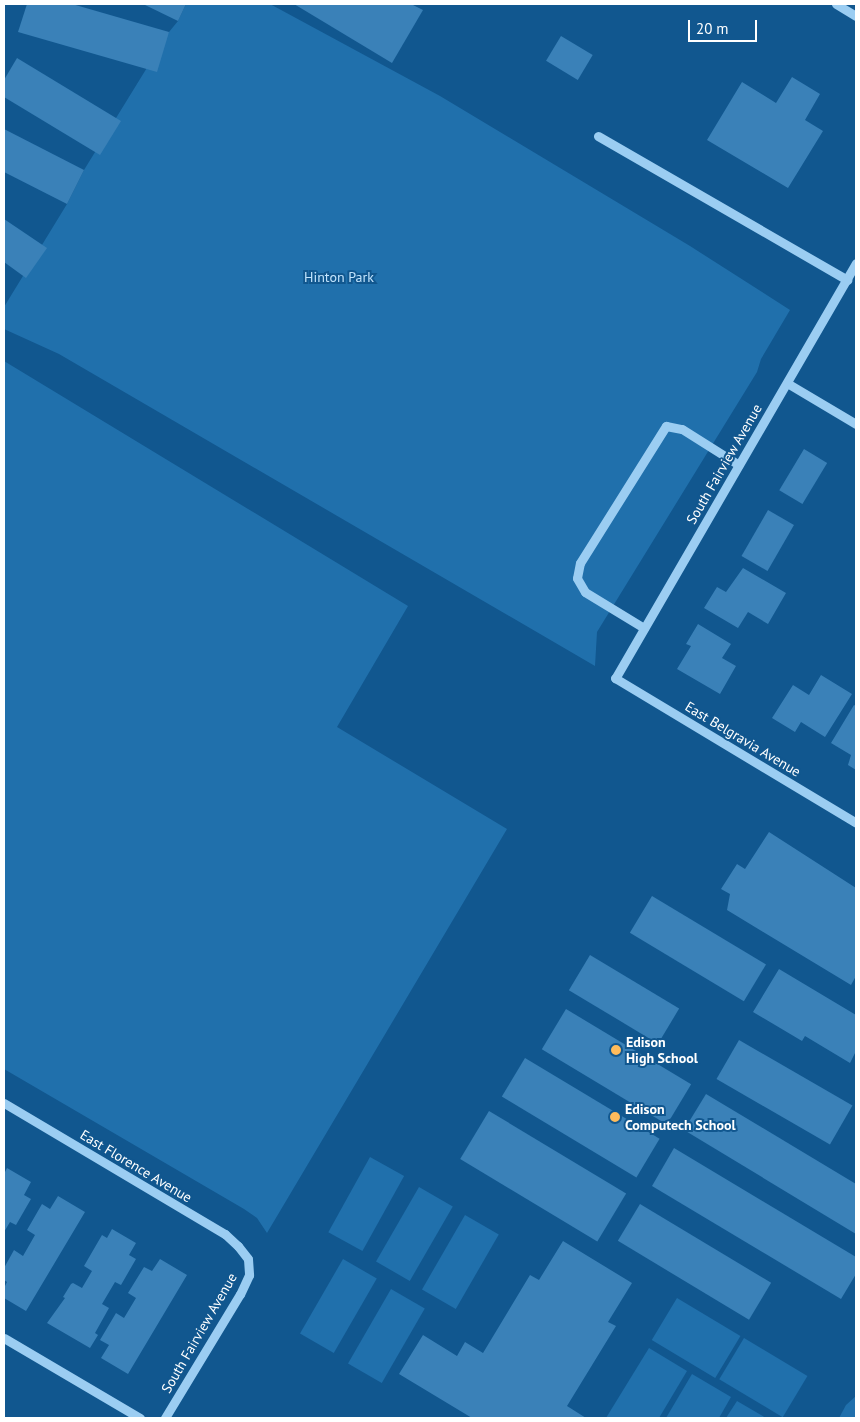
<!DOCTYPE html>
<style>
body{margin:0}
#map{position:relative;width:860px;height:1422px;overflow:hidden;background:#11578f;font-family:"PT Sans",sans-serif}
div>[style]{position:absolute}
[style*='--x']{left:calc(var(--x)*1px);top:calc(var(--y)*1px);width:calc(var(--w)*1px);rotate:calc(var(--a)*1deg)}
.green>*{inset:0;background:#2070ac;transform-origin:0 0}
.building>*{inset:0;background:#3a81b8;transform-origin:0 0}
.minor>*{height:9px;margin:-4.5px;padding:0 4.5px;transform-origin:4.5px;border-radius:4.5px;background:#9bcdf2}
.dots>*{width:14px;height:14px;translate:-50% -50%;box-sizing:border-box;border:2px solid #11578f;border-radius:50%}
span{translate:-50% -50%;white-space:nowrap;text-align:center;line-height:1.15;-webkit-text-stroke:4px #11578f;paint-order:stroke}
.park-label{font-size:14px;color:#c2e4fd}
.street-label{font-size:14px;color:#fff}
.poi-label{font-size:14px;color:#fff;font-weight:700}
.left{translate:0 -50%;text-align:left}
.frame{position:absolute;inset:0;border:5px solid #fff;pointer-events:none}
.scale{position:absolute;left:688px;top:20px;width:69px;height:22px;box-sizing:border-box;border:2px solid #fff;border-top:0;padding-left:6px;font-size:15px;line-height:18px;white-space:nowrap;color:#fff;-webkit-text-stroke:4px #11578f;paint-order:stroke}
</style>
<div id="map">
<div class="green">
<i style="clip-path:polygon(186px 4px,270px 4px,440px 96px,690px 246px,790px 310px,761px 359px,757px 372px,597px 632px,595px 666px,59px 354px,4px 329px,4px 307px,67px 204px,84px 170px,169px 32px,178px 21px)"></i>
<i style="clip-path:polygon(4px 361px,408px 606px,337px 727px,507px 829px,267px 1233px,257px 1218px,244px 1209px,4px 1069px)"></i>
<i style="left:370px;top:1157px;width:39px;height:86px;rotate:29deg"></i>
<i style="left:419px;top:1187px;width:39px;height:86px;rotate:30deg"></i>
<i style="left:465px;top:1215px;width:39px;height:86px;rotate:30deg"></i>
<i style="left:343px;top:1259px;width:39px;height:86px;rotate:30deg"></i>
<i style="left:391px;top:1289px;width:39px;height:86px;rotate:30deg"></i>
<i style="left:677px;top:1298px;width:74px;height:49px;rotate:31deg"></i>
<i style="left:744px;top:1338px;width:74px;height:48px;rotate:31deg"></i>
<i style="clip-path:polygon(649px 1348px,687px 1371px,659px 1418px,606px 1418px)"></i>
<i style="clip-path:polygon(692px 1374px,731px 1397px,719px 1418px,666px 1418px)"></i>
<i style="clip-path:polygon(856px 1396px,856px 1418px,839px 1418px,846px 1405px)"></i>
<i style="clip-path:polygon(737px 1401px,766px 1418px,726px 1418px)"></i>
</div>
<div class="building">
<i style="clip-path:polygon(27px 4px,72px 4px,169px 32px,157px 72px,18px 32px)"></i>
<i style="clip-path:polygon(143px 4px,186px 4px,178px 21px)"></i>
<i style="clip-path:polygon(294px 4px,411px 4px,423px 10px,392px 63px)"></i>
<i style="left:561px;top:36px;width:37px;height:29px;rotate:31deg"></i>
<i style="clip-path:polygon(17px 58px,121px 121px,100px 155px,4px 97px,4px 80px)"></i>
<i style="clip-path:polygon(792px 77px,820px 94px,805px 120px,823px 131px,788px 188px,707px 140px,742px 82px,776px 103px)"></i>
<i style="clip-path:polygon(4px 129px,84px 170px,67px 204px,4px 172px)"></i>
<i style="clip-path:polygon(4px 219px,47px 248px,26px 278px,4px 262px)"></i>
<i style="left:804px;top:449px;width:27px;height:48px;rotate:31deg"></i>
<i style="left:768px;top:510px;width:30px;height:53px;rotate:30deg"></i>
<i style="clip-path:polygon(743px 568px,786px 593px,768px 624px,748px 612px,738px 628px,704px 608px,717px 587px,726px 592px)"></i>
<i style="clip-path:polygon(698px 624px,731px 644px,722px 658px,736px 666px,720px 694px,677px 669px,691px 646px,686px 644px)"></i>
<i style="clip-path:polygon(821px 675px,852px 694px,825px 737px,801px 722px,795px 732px,772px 718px,793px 685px,809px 695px)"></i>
<i style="clip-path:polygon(854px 705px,856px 706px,856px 770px,848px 765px,851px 755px,831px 743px)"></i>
<i style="clip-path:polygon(769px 832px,856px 888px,856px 976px,851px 985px,727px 910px,730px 894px,721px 889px,737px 864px,745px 869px)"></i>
<i style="left:652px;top:896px;width:133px;height:43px;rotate:31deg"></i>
<i style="left:590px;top:955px;width:104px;height:41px;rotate:31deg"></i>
<i style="clip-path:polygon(779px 969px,856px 1015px,856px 1051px,850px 1063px,805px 1036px,802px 1041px,753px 1012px)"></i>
<i style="left:566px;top:1009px;width:146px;height:47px;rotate:31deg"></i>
<i style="left:739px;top:1040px;width:131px;height:45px;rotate:30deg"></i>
<i style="left:525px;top:1058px;width:157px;height:45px;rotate:31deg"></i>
<i style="clip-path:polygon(706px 1094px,856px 1184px,856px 1234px,684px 1130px)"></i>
<i style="left:489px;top:1111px;width:160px;height:56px;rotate:31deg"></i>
<i style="clip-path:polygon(674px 1148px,856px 1257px,856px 1274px,841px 1299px,652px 1186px)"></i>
<i style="clip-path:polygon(7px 1168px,31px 1182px,24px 1195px,31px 1199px,16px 1225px,10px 1222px,4px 1232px,4px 1174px)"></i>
<i style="clip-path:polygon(58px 1196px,85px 1212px,26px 1311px,4px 1298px,4px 1288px,7px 1282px,4px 1280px,4px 1268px,14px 1250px,23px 1256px,35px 1235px,27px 1230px,42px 1204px,50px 1209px)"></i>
<i style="left:640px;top:1204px;width:153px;height:43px;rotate:31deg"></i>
<i style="clip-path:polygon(112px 1229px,136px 1243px,129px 1255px,136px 1259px,121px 1285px,115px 1282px,102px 1304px,109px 1308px,95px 1333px,98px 1335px,90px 1348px,47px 1323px,65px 1298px,63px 1297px,71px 1284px,73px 1283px,82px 1288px,92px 1271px,84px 1266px,102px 1235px,107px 1238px)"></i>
<i style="clip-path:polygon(563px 1241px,632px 1283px,608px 1322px,616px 1326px,567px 1406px,586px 1418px,472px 1418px,399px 1374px,423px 1335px,457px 1356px,465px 1342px,483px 1353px,530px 1275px,539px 1280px)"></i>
<i style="clip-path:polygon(160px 1259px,187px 1275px,128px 1374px,101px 1358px,109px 1345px,100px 1340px,116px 1313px,124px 1318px,136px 1298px,128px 1293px,144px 1267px,152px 1271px)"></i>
</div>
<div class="minor">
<i style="--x:836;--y:4;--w:23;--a:31"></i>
<i style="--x:598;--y:136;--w:288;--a:30"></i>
<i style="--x:856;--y:263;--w:480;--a:120.1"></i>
<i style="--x:615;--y:678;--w:281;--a:31"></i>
<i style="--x:787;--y:383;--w:80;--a:30.7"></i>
<i style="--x:644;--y:628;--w:69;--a:-148.6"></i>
<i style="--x:585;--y:592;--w:16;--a:-120"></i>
<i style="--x:577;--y:578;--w:15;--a:-79"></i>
<i style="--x:580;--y:563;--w:162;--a:-57.9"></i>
<i style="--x:666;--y:426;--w:16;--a:11"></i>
<i style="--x:682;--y:429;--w:67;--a:32.3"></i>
<i style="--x:4;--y:1103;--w:257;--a:30.7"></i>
<i style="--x:225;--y:1234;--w:18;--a:43"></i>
<i style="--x:238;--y:1246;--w:16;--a:52"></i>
<i style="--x:248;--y:1259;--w:16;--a:86"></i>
<i style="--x:249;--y:1275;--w:21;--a:115"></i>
<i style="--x:240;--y:1294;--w:145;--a:121.2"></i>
<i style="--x:4;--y:1338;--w:158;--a:30.5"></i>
</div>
<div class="dots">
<i style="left:616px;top:1050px;background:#ffbc5c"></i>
<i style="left:615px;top:1117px;background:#ffbc5c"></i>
</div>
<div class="park-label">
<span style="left:339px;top:277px">Hinton Park</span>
</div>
<div class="street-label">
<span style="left:724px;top:464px;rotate:-60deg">South Fairview Avenue</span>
<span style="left:743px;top:739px;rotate:31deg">East Belgravia Avenue</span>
<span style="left:136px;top:1166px;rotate:31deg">East Florence Avenue</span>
<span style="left:199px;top:1333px;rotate:-60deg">South Fairview Avenue</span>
</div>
<div class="poi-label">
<span class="left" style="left:626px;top:1050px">Edison<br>High School</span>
<span class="left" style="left:625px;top:1117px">Edison<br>Computech School</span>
</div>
<div class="frame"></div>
<div class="scale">20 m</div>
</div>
